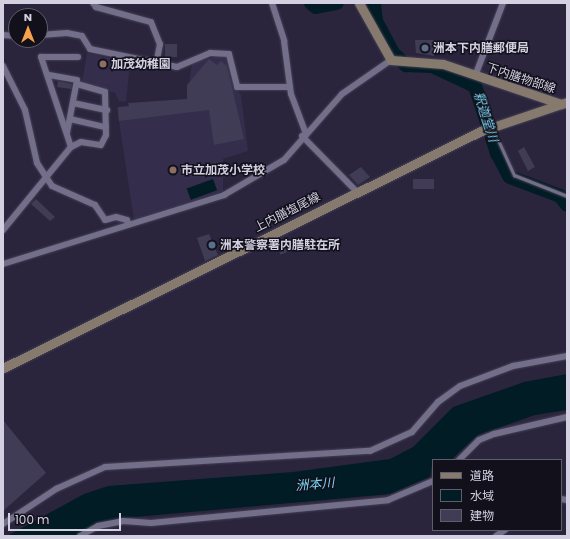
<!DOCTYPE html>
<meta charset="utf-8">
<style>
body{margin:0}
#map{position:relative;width:570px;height:539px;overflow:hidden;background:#2a253d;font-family:Poppins,"Noto Sans JP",sans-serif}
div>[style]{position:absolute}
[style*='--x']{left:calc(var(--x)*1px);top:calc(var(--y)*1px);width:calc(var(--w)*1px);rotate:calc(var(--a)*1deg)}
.built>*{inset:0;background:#342d4b}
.water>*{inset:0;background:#011c24;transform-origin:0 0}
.river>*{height:14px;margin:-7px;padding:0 7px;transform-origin:7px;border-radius:7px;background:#011c24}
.building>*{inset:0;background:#403c55;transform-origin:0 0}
.roads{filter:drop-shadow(0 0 1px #454154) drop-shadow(0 0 1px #454154)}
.lane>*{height:3px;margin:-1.5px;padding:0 1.5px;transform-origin:1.5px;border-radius:1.5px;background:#736e8a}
.street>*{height:6px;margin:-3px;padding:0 3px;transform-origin:3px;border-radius:3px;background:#736e8a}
.secondary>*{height:9px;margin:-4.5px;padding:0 4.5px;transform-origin:4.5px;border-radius:4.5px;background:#867a6e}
.dots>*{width:11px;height:11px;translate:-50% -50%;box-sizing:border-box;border:2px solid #12101b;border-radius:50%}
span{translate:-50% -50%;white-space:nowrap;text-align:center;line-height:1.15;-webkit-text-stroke:3px #12101b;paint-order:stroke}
.poi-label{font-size:12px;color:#d3d1e1;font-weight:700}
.left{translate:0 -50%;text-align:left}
.street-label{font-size:12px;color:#d3d1e1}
.water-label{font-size:13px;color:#7bd8f6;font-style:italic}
.frame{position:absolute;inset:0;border:4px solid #d3d1e1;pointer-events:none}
.legend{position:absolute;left:432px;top:459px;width:130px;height:72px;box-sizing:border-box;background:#12101b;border:1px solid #5f5d6a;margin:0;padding:5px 7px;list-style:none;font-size:12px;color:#d3d1e1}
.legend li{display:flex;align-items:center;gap:8px;height:20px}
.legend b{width:20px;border:1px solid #5f5d6a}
.north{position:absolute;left:8px;top:8px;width:40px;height:40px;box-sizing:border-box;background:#12101b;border:1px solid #5f5d6a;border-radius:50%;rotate:0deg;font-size:11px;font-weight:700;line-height:16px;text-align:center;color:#d3d1e1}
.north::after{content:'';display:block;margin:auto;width:14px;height:18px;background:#f9a04d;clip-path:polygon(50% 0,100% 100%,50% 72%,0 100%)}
.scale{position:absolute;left:8px;top:513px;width:113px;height:18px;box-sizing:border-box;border:2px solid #d3d1e1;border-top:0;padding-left:5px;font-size:12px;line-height:14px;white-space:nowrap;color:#d3d1e1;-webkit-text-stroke:3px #12101b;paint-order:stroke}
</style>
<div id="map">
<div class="built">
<i style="clip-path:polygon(87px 53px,130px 63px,126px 102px,119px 101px,115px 93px,82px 83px)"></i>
<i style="clip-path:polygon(218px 56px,225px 57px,230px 65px,234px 86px,241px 95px,248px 151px,223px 159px,223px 191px,134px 220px,117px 108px,187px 99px,192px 63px)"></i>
</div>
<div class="water">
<i style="left:213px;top:179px;width:12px;height:28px;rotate:70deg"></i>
<i style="clip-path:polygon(567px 374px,567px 410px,535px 415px,478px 435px,451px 460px,433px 460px,430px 477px,390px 494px,124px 518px,102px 522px,76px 536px,7px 536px,84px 494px,108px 486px,293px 472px,390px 459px,413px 447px,453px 407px,524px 382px)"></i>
</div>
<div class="river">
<i style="--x:311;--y:3;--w:6;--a:39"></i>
<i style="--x:316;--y:7;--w:21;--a:-11"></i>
<i style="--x:374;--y:3;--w:18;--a:84"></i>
<i style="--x:376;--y:21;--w:36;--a:62"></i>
<i style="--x:393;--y:53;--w:18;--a:43"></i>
<i style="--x:406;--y:65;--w:26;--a:2"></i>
<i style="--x:432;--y:66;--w:47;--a:24.9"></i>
<i style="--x:475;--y:86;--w:71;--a:71.8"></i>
<i style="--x:497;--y:153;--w:27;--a:62"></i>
<i style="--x:510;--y:177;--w:53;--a:20.8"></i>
<i style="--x:560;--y:196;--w:11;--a:52"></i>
</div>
<div class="building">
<i style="clip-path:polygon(415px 40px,434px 40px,434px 56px,416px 53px)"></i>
<i style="left:165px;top:44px;width:12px;height:13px"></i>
<i style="clip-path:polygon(209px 59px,217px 65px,221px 61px,227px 66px,244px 139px,214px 145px,209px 110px,119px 121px,118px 107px,129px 106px,128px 103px,187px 99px,187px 85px)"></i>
<i style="clip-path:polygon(58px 81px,72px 84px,71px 89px,57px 87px)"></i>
<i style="clip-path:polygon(524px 147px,535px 167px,528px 171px,518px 151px)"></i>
<i style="clip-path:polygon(361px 167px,370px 177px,358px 185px,349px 175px)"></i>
<i style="left:413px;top:179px;width:21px;height:10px"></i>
<i style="clip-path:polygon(36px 199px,55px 217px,50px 221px,31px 204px)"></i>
<i style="clip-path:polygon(209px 234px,218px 255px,205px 261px,197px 238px)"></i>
<i style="left:295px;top:237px;width:11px;height:20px;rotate:68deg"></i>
<i style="clip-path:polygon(3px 420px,46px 473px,3px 511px)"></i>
</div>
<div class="roads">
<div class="lane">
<i style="--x:493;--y:129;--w:51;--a:65.5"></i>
<i style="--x:514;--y:175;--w:57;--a:21.6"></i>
</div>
<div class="street">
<i style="--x:93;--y:3;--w:5;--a:53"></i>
<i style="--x:96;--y:7;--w:57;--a:15.3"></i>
<i style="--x:151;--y:22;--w:24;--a:68"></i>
<i style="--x:160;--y:44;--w:20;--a:101"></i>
<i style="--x:272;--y:3;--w:40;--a:72"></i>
<i style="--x:284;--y:41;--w:53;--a:82.5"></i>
<i style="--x:291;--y:94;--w:43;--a:69.4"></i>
<i style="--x:3;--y:35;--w:13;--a:4"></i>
<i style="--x:40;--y:35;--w:27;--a:-4"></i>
<i style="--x:67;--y:33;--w:15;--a:11"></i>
<i style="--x:82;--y:36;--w:15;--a:58"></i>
<i style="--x:90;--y:49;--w:89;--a:11.7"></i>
<i style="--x:177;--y:67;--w:36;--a:-23"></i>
<i style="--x:210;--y:53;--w:19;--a:3"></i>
<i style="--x:229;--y:54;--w:34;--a:76"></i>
<i style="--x:237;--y:87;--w:53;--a:0"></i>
<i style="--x:3;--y:66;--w:49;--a:63.4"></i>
<i style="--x:25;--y:110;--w:54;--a:77.2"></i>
<i style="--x:37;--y:163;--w:27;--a:57"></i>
<i style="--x:52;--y:186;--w:47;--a:23.8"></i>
<i style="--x:95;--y:205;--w:18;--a:56"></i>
<i style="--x:105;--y:220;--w:11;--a:-15"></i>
<i style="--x:116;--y:217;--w:11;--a:15"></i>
<i style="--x:127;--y:220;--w:3;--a:72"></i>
<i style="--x:49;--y:75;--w:28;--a:10"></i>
<i style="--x:77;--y:80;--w:54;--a:100.7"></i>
<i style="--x:475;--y:76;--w:78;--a:-69"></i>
<i style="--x:73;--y:103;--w:35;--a:12"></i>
<i style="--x:70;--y:119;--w:37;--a:13"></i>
<i style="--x:302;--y:136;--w:77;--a:45.5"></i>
<i style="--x:71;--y:147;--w:95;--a:-108.4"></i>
<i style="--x:41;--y:57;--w:37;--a:0"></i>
<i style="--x:3;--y:230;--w:107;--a:-50.7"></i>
<i style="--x:71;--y:147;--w:11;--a:-27"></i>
<i style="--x:81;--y:142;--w:20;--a:9"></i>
<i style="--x:101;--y:145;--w:11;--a:-63"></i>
<i style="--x:106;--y:135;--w:43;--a:-91.3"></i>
<i style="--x:105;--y:92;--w:29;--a:-164"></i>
<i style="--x:3;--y:264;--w:232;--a:-17.3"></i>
<i style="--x:224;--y:195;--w:69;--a:-30.3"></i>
<i style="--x:284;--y:160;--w:88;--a:-48.7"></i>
<i style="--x:342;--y:94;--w:60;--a:-34.8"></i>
<i style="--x:459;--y:460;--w:28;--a:-45"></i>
<i style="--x:479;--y:440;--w:16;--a:-22"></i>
<i style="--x:494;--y:434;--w:75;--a:-13.1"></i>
<i style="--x:561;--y:499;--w:6;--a:9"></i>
<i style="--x:3;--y:524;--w:64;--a:-33.4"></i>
<i style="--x:56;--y:489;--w:54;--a:-24.2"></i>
<i style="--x:105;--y:467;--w:265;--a:-3.5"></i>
<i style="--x:370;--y:451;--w:46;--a:-24.3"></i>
<i style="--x:412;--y:432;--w:40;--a:-49"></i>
<i style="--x:438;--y:402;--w:27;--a:-36"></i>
<i style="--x:460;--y:386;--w:57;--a:-20.7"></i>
<i style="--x:513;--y:366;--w:55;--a:-10.5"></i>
<i style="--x:80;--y:536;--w:21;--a:-29"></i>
<i style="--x:98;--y:526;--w:25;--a:-11"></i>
<i style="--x:123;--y:521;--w:28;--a:4"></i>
<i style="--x:151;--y:523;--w:238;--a:-5.5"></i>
<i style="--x:388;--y:500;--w:49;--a:-22.9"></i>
<i style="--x:496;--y:536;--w:11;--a:-34"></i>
</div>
<div class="secondary">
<i style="--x:359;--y:3;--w:65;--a:60.7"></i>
<i style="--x:391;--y:60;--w:52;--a:4.4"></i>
<i style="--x:443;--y:64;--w:125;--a:18.7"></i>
<i style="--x:3;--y:368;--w:534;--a:-26.37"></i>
<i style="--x:481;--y:131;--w:91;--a:-18.6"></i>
</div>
</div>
<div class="dots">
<i style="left:425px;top:48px;background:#5c6f8a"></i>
<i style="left:103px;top:64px;background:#8d6e63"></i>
<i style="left:173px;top:170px;background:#8d6e63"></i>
<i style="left:212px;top:245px;background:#5c6f8a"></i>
</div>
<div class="poi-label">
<span class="left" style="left:433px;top:48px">洲本下内膳郵便局</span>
<span class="left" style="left:111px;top:64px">加茂幼稚園</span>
<span class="left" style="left:181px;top:170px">市立加茂小学校</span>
<span class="left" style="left:220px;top:245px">洲本警察署内膳駐在所</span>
</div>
<div class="street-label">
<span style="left:521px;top:78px;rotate:18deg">下内膳物部線</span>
<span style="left:287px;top:212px;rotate:-27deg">上内膳塩尾線</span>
</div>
<div class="water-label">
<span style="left:485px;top:117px;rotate:72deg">釈迦堂川</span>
<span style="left:315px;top:485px;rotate:-5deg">洲本川</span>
</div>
<div class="frame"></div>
<ul class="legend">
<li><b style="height:5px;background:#867a6e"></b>道路</li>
<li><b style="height:11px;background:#011c24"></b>水域</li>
<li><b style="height:11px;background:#403c55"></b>建物</li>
</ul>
<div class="north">N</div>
<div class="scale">100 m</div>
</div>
